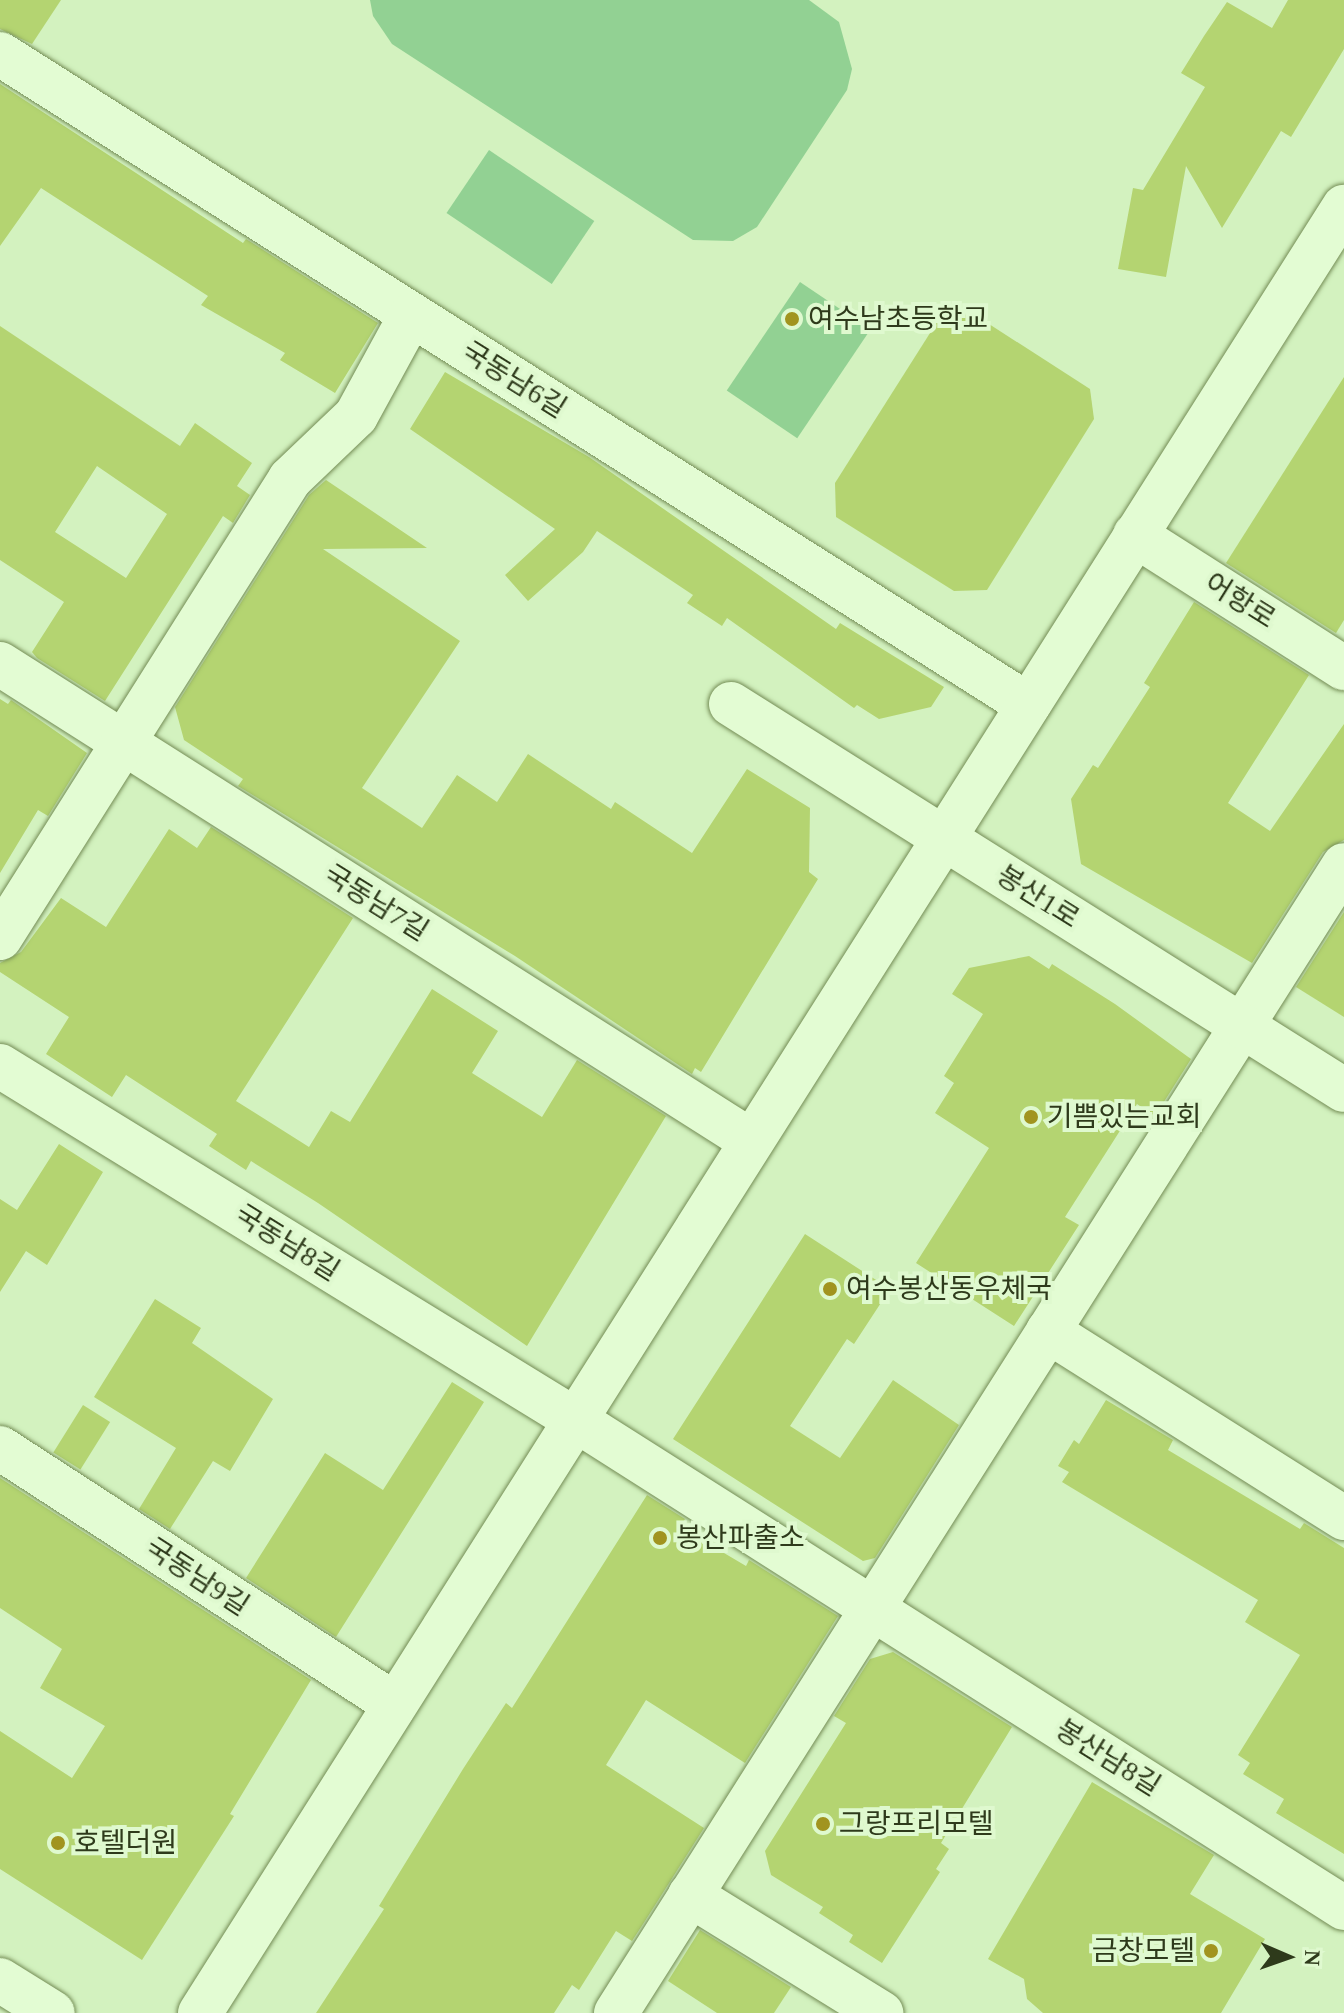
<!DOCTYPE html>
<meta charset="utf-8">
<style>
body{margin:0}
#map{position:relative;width:1344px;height:2013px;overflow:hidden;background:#d3f2bf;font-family:"Times New Roman","Noto Sans KR",serif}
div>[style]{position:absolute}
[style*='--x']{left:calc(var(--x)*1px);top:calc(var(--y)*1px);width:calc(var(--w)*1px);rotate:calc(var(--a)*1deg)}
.green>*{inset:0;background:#92d193;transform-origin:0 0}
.building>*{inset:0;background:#b4d471;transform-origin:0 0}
.roads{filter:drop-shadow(0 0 2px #748c55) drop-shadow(0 0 2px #748c55)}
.street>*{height:44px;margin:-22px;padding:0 22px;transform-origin:22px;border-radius:22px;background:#e3fcd3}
.secondary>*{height:44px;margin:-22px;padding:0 22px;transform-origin:22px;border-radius:22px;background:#e3fcd3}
.dots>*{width:22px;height:22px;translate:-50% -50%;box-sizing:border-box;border:4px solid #dff9cf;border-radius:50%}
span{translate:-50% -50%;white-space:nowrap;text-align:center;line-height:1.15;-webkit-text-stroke:8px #dff9cf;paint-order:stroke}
.poi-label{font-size:28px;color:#2e3a1b}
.left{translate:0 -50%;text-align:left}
.right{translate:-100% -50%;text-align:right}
.street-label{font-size:28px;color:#2e3a1b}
.north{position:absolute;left:1248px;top:1917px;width:80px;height:80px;-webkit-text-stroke:6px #dff9cf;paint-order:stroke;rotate:92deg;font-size:22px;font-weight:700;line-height:32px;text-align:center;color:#2e3a1b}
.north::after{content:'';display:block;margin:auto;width:28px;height:36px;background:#2e3a1b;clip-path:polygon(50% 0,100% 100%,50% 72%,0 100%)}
</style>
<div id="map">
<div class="green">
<i style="clip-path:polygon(370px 0,809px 0,839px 22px,852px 69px,847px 90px,757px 227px,733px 241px,693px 240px,392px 44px,373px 16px)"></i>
<i style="left:489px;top:150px;width:127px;height:76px;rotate:34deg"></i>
<i style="left:800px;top:282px;width:85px;height:131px;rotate:34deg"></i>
</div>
<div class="building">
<i style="clip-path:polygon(0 0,61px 0,32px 44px,0 29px)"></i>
<i style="clip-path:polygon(1288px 0,1344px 0,1344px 49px,1291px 137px,1281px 131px,1222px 228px,1186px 166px,1166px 277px,1118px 269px,1133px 188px,1143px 190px,1205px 87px,1181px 73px,1204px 36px,1227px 2px,1272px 28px)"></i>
<i style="clip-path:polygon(0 84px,243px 243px,246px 239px,378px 323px,335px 393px,280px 360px,285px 353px,201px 305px,208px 296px,41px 188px,0 246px)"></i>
<i style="clip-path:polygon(972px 313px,1090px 389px,1094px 419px,987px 590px,954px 591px,836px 517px,835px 483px,937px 322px)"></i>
<i style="clip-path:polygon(evenodd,0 326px,180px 446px,195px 423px,252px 463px,237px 486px,250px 495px,233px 523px,223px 516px,105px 701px,37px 658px,32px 652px,64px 602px,0 560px,0 326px,97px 466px,167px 514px,126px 578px,55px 532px,97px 466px)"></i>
<i style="clip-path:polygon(445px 372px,589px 457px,836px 629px,840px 623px,944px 687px,931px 707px,879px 719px,857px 705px,854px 708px,727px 618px,722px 626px,687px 603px,693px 595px,597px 531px,583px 552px,528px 601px,505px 575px,555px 529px,410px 429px)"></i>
<i style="clip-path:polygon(1344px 377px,1344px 620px,1336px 633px,1226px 563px)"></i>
<i style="clip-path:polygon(326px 480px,427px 548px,323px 549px,460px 641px,362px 788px,422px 828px,457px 775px,497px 802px,528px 754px,611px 809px,615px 802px,692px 853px,747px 769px,810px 808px,809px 872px,818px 879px,701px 1072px,695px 1068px,692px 1074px,515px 956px,238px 786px,243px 779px,184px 740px,175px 707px,309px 495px)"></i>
<i style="clip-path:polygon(1194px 602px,1309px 675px,1228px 803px,1270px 831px,1344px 724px,1344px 840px,1323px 852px,1252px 963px,1081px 864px,1071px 799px,1093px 765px,1098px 768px,1150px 687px,1144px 683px)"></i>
<i style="clip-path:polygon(0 699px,8px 704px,11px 700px,87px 753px,48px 816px,38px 810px,0 873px)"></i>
<i style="clip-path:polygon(211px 827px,353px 918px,236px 1101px,309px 1147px,331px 1111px,350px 1122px,432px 989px,498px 1031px,472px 1073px,542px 1117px,577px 1060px,666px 1116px,527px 1346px,318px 1203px,251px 1161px,246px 1170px,209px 1146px,217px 1134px,126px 1075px,112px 1097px,46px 1054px,69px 1017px,0 972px,0 963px,21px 952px,61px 898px,106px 927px,169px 829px,197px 848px)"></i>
<i style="clip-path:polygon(1344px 912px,1344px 1017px,1296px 987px)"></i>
<i style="clip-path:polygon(1029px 956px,1049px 969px,1052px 964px,1115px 1004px,1191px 1059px,1155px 1116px,1137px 1104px,1065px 1217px,1079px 1225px,1014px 1326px,916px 1263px,989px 1148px,935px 1113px,954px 1083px,944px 1076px,983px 1014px,952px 994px,969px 968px)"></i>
<i style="clip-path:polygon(59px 1144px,103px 1172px,47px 1265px,26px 1251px,0 1292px,0 1199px,17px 1210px)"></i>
<i style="clip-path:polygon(805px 1234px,890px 1289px,854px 1344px,847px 1339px,790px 1426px,840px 1458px,893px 1380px,959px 1425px,875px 1558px,863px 1561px,673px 1439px)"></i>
<i style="clip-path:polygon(155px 1299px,201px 1328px,192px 1343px,273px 1399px,230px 1471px,213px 1461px,170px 1529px,139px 1509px,176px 1448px,94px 1397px)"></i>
<i style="clip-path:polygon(452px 1382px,484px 1402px,336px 1637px,246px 1578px,325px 1453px,383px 1490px)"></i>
<i style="clip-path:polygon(1106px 1400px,1173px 1440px,1168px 1450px,1300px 1529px,1304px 1523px,1344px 1548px,1344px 1854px,1276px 1813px,1284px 1799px,1243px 1774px,1250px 1763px,1238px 1755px,1300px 1655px,1245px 1622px,1258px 1600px,1062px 1482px,1069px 1472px,1058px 1466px,1074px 1440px,1079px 1444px)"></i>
<i style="left:83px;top:1405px;width:32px;height:56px;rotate:32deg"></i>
<i style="clip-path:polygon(0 1478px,311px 1680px,230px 1814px,234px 1816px,142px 1960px,0 1869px,0 1731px,72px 1778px,105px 1726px,40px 1688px,62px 1649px,0 1608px)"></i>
<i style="clip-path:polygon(647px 1495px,685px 1519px,680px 1527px,746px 1566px,749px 1560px,838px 1616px,745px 1763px,646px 1700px,606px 1765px,704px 1828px,645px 1921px,632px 1941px,616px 1931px,579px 1990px,572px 1985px,554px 2013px,316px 2013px,384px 1909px,379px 1906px,463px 1769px,506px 1703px,512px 1708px)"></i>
<i style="clip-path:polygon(893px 1652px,1012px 1727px,941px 1843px,949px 1849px,936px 1869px,940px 1872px,882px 1963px,849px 1942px,853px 1935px,819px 1913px,823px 1907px,771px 1875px,765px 1851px,846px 1723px,834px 1716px,870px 1659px)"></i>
<i style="clip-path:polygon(1092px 1782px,1214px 1855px,1190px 1894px,1265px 1939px,1221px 2013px,1043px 2013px,1027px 1999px,1024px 1979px,988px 1959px)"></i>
<i style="clip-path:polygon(700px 1930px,791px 1987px,774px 2013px,717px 2013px,668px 1981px)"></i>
</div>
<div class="roads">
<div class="street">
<i style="--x:0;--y:54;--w:1217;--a:32.34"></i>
<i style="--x:1135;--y:535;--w:248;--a:32.5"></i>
<i style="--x:0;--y:664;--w:890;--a:32.42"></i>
<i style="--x:0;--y:938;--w:543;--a:-57.71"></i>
<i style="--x:290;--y:479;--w:91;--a:-43.7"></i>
<i style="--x:356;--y:416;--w:115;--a:-61.4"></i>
<i style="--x:0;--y:1066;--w:674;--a:31.59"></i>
<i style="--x:574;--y:1419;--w:912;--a:32.42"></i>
<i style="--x:1048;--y:1331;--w:350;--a:32.3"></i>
<i style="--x:0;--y:1448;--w:471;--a:33"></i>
<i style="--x:690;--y:1895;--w:225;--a:31.7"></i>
<i style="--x:616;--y:2013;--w:1359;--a:-57.62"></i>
</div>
<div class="secondary">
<i style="--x:731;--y:704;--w:724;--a:32.2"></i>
<i style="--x:0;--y:1980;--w:62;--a:31.9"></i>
<i style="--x:200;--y:2013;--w:2138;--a:-57.65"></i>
</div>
</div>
<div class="dots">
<i style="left:792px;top:319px;background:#a1941f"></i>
<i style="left:1031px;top:1117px;background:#a1941f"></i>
<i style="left:830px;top:1289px;background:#a1941f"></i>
<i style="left:660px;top:1538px;background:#a1941f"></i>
<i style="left:823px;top:1824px;background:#a1941f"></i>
<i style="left:58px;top:1843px;background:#a1941f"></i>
<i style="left:1211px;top:1951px;background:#a1941f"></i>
</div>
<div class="poi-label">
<span class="left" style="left:808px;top:319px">여수남초등학교</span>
<span class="left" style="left:1047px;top:1117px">기쁨있는교회</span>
<span class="left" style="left:846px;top:1289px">여수봉산동우체국</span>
<span class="left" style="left:676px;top:1538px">봉산파출소</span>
<span class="left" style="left:839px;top:1824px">그랑프리모텔</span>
<span class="left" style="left:74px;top:1843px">호텔더원</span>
<span class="right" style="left:1195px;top:1951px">금창모텔</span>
</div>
<div class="street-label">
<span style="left:514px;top:380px;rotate:32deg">국동남6길</span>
<span style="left:1240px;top:601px;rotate:32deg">어항로</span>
<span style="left:1038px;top:897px;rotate:32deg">봉산1로</span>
<span style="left:376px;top:903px;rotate:32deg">국동남7길</span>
<span style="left:287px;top:1243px;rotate:32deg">국동남8길</span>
<span style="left:197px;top:1577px;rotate:33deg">국동남9길</span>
<span style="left:1108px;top:1758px;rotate:32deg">봉산남8길</span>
</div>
<div class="north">N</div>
</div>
